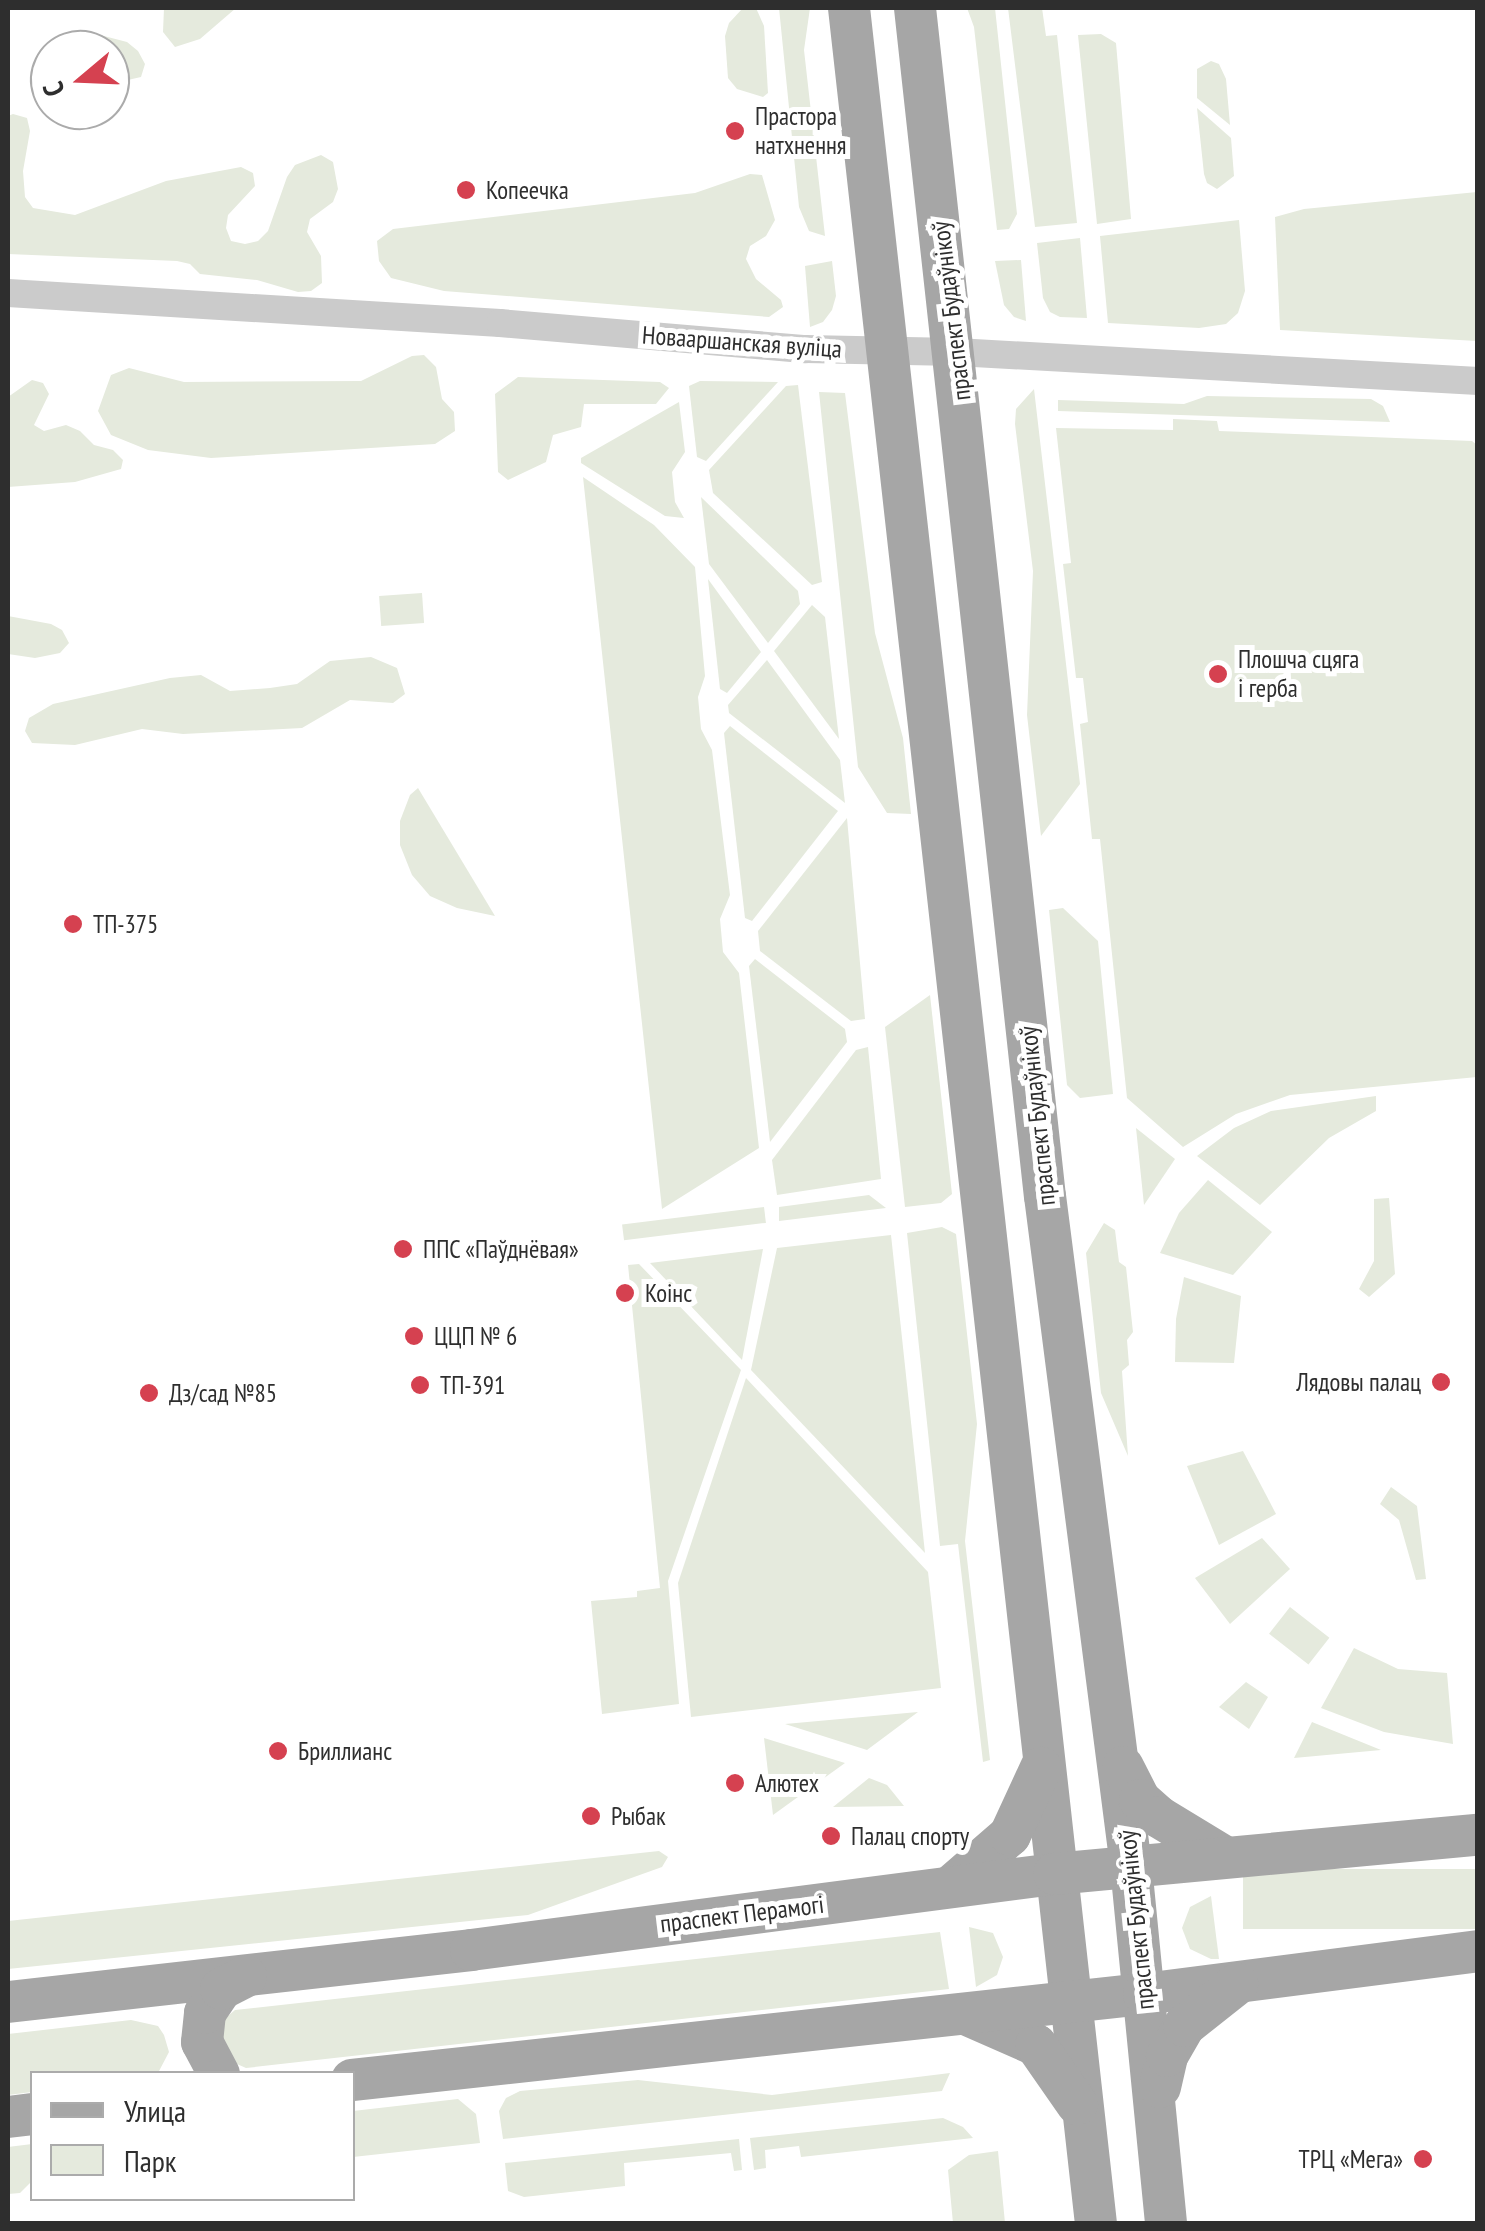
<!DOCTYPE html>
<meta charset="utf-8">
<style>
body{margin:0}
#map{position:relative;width:1485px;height:2231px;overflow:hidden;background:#fff;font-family:"PT Sans Narrow",sans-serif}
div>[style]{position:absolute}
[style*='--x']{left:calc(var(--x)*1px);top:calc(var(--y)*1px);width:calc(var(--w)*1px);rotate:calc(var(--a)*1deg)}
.green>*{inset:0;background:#e5eadd;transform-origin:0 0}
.street>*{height:28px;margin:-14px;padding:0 14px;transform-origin:14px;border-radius:14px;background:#cbcbcb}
.primary>*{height:42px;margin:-21px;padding:0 21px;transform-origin:21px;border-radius:21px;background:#a6a6a6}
.dots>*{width:28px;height:28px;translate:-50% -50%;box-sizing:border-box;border:5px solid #fff;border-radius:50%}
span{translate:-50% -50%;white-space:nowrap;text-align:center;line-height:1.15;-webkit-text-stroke:10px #fff;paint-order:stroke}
.poi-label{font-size:25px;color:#2e2e2e}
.left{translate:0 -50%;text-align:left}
.right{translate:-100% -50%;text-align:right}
.street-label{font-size:25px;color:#2e2e2e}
.frame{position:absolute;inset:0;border:10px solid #2e2e2e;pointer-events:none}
.legend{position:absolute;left:30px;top:2071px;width:325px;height:130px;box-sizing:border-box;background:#fff;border:2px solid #ababab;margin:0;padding:12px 18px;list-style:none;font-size:30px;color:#2e2e2e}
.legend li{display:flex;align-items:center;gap:20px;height:50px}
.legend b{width:50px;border:2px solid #ababab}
.north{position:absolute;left:30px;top:30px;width:100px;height:100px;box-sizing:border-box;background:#fff;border:2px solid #ababab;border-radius:50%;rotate:251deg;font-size:28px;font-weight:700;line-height:40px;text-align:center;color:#2e2e2e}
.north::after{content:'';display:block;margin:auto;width:35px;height:45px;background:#d54150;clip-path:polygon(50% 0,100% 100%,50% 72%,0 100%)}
</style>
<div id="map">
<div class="green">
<i style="clip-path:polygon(164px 8px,236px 8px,200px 39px,175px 47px,163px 32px)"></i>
<i style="clip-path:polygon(743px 8px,756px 8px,764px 26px,768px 93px,763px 97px,737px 89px,728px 78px,725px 36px,729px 23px)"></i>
<i style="clip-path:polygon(779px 8px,810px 8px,804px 50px,825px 236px,809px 231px,799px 207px)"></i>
<i style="clip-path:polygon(967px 8px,995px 8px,1017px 214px,1009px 229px,997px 230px,974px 27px)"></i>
<i style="clip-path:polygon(1008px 8px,1042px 8px,1046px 36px,1057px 35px,1077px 223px,1035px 227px)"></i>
<i style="clip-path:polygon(1101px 34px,1116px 43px,1131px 219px,1097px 224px,1078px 35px)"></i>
<i style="clip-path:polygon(100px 35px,127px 42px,138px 51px,145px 64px,141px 77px,110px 84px,110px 50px,68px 50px)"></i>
<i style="clip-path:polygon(1211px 61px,1219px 64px,1226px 79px,1230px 125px,1197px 98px,1197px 69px)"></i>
<i style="clip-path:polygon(1197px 108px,1231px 138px,1234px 176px,1217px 189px,1207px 183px,1204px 174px)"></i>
<i style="clip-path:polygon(13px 114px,27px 118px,30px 131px,23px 171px,25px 197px,33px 208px,75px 215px,166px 181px,241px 167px,253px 173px,255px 186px,228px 215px,226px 228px,231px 241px,245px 244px,258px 241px,268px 231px,287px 177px,295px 165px,321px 155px,333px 162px,338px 189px,333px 202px,310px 219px,307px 232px,321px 256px,322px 283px,311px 291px,298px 292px,257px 280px,200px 274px,190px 264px,177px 261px,8px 254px,8px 116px)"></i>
<i style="clip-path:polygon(750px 174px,762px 175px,775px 220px,766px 236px,750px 246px,746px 259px,756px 279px,781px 300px,783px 307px,769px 317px,444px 291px,391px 278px,379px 261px,377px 241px,393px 229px,695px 193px)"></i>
<i style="clip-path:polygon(1477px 192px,1477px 341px,1280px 330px,1275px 217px,1304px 209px)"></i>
<i style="clip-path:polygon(1239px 220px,1245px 291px,1238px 313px,1226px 324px,1199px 328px,1108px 323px,1100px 236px)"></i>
<i style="clip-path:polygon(1080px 238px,1087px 318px,1060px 317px,1050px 312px,1043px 298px,1037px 243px)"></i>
<i style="clip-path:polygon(1021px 260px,1026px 321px,1014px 317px,1004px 305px,995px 261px)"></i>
<i style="clip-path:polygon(832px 261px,836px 296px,832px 310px,823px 322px,810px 327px,805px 266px)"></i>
<i style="clip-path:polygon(424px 355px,436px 367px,442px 399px,454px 412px,455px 431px,435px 444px,211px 458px,148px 450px,111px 435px,98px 411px,111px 375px,129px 368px,184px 382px,361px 381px,412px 356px)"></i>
<i style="clip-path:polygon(518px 377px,660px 382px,669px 388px,656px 404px,584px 404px,581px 427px,553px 435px,546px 462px,508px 480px,498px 472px,495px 394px)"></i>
<i style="clip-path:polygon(32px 380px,43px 383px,49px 394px,34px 425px,44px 431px,66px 425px,80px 431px,94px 445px,113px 450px,123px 460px,121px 469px,75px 482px,8px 487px,8px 397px)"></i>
<i style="clip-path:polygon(700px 381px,778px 382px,706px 461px,697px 457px,689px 386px)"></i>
<i style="clip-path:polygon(798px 385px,822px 582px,812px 585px,713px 493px,709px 470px,786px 386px)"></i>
<i style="clip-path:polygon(1034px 389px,1080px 784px,1041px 836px,1027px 715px,1033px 571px,1015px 424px,1016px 409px)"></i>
<i style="clip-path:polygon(819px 392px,845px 393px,875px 633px,903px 738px,911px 814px,887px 813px,858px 767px)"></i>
<i style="clip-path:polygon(1207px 396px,1371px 399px,1383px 406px,1390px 422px,1058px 411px,1058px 400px,1184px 404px)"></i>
<i style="clip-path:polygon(679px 402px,685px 452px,672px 472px,675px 502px,684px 518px,665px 516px,581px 463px,581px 458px)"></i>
<i style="clip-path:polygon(1173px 419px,1217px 421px,1219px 431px,1472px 441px,1478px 446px,1477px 1077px,1290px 1095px,1236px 1114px,1183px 1147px,1127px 1098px,1100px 839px,1092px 839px,1080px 724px,1088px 722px,1083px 678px,1076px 678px,1063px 564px,1071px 563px,1056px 428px,1173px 430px)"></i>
<i style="clip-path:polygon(583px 477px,654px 525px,695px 567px,705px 676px,698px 697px,701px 729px,712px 750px,730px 895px,720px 919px,723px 952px,739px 973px,759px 1148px,662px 1209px)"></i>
<i style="clip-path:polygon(701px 497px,798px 591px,800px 604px,768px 643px,709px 564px)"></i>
<i style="clip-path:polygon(708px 579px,761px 652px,727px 693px,720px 689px)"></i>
<i style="left:422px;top:593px;width:30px;height:43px;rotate:86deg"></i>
<i style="clip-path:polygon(812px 605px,825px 617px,839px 739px,774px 651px)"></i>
<i style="clip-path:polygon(8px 616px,51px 624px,62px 630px,69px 643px,60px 653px,35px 658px,8px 654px)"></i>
<i style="clip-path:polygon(371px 657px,397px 668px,405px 694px,393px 703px,350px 700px,302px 728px,183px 734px,142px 729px,75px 745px,32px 743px,25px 731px,29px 718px,53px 704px,170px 678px,201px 675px,230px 691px,270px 688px,297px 684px,330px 661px)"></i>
<i style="clip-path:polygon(767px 660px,840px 760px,845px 803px,729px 713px,728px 705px)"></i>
<i style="clip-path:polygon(730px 726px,838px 811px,752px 921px,745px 918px,724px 733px)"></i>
<i style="clip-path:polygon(418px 788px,495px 916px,457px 908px,430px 896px,412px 875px,400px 845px,400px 821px,410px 795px)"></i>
<i style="clip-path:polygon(847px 818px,865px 1019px,851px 1021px,760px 951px,758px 931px)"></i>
<i style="clip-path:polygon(1063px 908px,1098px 941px,1113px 1094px,1080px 1098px,1067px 1085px,1049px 910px)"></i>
<i style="clip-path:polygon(755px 959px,845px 1029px,847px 1042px,770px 1142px,749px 966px)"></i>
<i style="clip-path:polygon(930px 995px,952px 1194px,941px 1203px,905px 1207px,885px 1027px)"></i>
<i style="clip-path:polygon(868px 1047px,881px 1179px,777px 1195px,772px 1160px,856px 1050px)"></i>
<i style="clip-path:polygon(1376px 1096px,1376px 1111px,1329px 1138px,1260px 1205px,1197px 1156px,1234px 1128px,1271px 1111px)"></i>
<i style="clip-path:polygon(1136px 1128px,1175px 1159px,1144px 1205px)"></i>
<i style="clip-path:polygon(1208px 1180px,1272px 1232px,1233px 1275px,1160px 1253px,1179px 1213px)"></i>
<i style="clip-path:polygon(869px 1195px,886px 1208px,779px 1221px,779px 1207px)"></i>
<i style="clip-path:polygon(1389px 1198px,1395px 1274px,1369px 1297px,1359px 1289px,1374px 1261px,1374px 1199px)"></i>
<i style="left:764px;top:1207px;width:16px;height:143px;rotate:83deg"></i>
<i style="clip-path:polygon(1104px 1223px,1115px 1230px,1119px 1262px,1126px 1267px,1133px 1332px,1127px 1340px,1129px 1365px,1122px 1371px,1128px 1456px,1101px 1393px,1086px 1253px)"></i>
<i style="clip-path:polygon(942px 1227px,956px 1234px,977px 1424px,965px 1541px,990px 1760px,983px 1762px,958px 1544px,940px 1546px,907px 1233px)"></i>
<i style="clip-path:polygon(891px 1235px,925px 1553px,751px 1370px,777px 1248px)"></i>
<i style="clip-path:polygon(763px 1249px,742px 1360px,650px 1263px)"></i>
<i style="clip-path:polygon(639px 1264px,741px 1370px,668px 1581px,679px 1704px,602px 1714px,591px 1601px,637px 1597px,637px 1591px,660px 1588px,628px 1265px)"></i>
<i style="clip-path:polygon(1184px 1277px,1241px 1296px,1234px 1363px,1175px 1362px,1176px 1319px)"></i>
<i style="clip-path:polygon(746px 1378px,928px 1572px,941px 1688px,691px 1717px,678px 1583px)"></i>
<i style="clip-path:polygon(1243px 1451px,1276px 1514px,1219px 1545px,1187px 1466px)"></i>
<i style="clip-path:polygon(1391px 1487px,1417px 1506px,1426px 1579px,1416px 1580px,1399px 1520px,1380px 1504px)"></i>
<i style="clip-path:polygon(1262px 1538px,1290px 1569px,1230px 1624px,1195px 1578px)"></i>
<i style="left:1290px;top:1607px;width:50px;height:34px;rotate:38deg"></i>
<i style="clip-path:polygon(1354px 1648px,1398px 1669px,1447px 1673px,1453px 1744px,1384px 1732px,1321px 1708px)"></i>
<i style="clip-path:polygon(1246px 1682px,1268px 1697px,1249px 1729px,1219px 1707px)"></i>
<i style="clip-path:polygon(918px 1712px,867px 1750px,785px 1724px)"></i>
<i style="clip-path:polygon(1312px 1722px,1381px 1750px,1294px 1758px)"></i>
<i style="clip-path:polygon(764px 1738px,845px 1763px,773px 1815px)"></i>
<i style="clip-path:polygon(869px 1778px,887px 1785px,904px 1806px,833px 1807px)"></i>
<i style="clip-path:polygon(659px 1851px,668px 1857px,662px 1867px,528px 1915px,8px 1969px,8px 1921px)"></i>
<i style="left:1477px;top:1869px;width:60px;height:234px;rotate:90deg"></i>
<i style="clip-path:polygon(1211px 1896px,1219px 1959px,1211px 1959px,1190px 1949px,1182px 1928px,1190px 1907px)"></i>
<i style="clip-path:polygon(969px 1927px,993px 1933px,1003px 1957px,997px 1975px,976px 1987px)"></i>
<i style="clip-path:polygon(940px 1932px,949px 1989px,246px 2068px,228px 2060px,219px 2047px,222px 2021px,235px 2010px)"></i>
<i style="clip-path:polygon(131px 2020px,158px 2026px,164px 2035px,169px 2052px,158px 2073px,32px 2074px,32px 2092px,8px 2095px,8px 2034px)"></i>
<i style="clip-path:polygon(950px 2073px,942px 2091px,503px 2139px,499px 2111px,506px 2098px,520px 2091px,638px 2080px,772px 2095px)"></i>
<i style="clip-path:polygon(458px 2099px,476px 2114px,480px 2143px,353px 2157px,353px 2111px)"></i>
<i style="clip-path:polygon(943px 2118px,963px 2127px,973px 2138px,801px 2157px,799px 2146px,765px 2150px,766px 2168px,754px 2170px,750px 2138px)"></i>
<i style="clip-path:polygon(739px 2139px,742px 2170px,734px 2171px,731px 2153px,624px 2163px,625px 2186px,524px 2197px,508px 2191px,505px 2163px)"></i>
<i style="clip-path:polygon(32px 2144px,32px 2181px,20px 2193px,8px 2194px,8px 2147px)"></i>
<i style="clip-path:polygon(998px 2151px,1005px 2223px,953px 2223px,948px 2170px,969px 2155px)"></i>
</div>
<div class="street">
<i style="--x:8;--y:293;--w:493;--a:3.5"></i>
<i style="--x:500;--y:323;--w:307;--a:4.9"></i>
<i style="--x:806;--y:349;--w:150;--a:1.1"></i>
<i style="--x:956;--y:352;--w:523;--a:3.18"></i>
</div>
<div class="primary">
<i style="--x:849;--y:8;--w:2230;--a:83.64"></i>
<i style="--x:915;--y:8;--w:1195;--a:83.76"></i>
<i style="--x:1045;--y:1196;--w:675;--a:82.69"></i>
<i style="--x:1131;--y:1866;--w:360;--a:84.4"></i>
<i style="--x:1123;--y:1767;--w:37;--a:63"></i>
<i style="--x:1140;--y:1800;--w:25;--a:42"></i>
<i style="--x:1159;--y:1817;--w:77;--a:31.2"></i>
<i style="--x:950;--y:1887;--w:79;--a:-40.9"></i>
<i style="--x:1010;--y:1835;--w:74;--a:-65.2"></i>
<i style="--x:8;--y:2002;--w:466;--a:-6.4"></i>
<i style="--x:471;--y:1950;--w:588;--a:-7.43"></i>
<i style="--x:1054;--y:1874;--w:426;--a:-5.3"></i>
<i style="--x:970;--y:2016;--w:72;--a:23.7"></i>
<i style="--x:1036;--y:2045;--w:72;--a:55.2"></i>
<i style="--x:219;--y:2074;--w:36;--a:-118"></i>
<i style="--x:202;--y:2042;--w:29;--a:-84"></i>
<i style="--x:205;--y:2013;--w:29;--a:-56"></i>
<i style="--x:221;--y:1989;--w:28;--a:-27"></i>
<i style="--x:352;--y:2080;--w:797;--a:-6.2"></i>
<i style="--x:1144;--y:1994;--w:337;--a:-7.3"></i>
<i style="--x:1160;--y:2087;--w:32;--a:-77"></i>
<i style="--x:1167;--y:2056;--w:34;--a:-60"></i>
<i style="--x:1184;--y:2026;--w:68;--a:-38.4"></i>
<i style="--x:8;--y:2117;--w:24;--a:-7"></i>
</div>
<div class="dots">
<i style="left:735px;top:131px;background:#d54150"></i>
<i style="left:466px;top:190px;background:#d54150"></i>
<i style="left:1218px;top:674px;background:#d54150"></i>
<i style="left:73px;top:924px;background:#d54150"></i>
<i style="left:403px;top:1249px;background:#d54150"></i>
<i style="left:625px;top:1293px;background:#d54150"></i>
<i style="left:414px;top:1336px;background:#d54150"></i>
<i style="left:1441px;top:1382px;background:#d54150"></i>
<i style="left:420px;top:1385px;background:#d54150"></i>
<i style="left:149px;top:1393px;background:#d54150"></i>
<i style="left:278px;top:1751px;background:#d54150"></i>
<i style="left:735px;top:1783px;background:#d54150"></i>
<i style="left:591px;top:1816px;background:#d54150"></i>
<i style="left:831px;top:1836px;background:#d54150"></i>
<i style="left:1423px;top:2159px;background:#d54150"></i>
</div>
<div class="poi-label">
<span class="left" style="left:755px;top:131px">Прастора<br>натхнення</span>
<span class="left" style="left:486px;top:190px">Копеечка</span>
<span class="left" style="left:1238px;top:674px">Плошча сцяга<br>і герба</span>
<span class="left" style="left:93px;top:924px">ТП-375</span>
<span class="left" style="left:423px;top:1249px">ППС «Паўднёвая»</span>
<span class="left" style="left:645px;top:1293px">Коінс</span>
<span class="left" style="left:434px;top:1336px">ЦЦП № 6</span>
<span class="right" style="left:1421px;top:1382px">Лядовы палац</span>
<span class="left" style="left:440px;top:1385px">ТП-391</span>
<span class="left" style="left:169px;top:1393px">Дз/сад №85</span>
<span class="left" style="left:298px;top:1751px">Бриллианс</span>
<span class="left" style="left:755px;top:1783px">Алютех</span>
<span class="left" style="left:611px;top:1816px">Рыбак</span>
<span class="left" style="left:851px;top:1836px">Палац спорту</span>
<span class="right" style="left:1403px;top:2159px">ТРЦ «Мега»</span>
</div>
<div class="street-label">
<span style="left:951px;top:311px;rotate:-97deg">праспект Будаўнікоў</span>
<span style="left:742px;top:342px;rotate:4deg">Новааршанская вуліца</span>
<span style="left:1037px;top:1116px;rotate:-96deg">праспект Будаўнікоў</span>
<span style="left:742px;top:1914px;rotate:-7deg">праспект Перамогі</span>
<span style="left:1136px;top:1920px;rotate:-96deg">праспект Будаўнікоў</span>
</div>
<div class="frame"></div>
<ul class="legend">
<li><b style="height:12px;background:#a6a6a6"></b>Улица</li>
<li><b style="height:28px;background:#e5eadd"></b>Парк</li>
</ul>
<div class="north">С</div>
</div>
